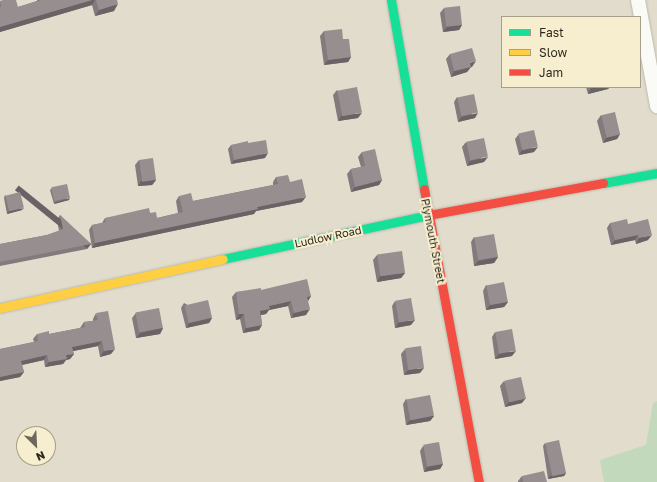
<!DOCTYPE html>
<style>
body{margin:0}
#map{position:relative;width:657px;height:482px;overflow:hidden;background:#e1dccc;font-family:"Golos Text",sans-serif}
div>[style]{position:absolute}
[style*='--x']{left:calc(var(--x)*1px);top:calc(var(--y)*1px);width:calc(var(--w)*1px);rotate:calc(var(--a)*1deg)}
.green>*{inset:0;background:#c2d9bc}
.roads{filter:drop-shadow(0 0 1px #bdb9ac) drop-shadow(0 0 1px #bdb9ac)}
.street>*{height:14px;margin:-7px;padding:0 7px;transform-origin:7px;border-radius:7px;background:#fafaf7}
.fast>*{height:9px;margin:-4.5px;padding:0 4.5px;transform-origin:4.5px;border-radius:4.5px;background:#16e098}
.slow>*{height:9px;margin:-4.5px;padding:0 4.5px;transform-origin:4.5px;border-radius:4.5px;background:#ffcf43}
.jam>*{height:9px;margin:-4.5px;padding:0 4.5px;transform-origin:4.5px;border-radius:4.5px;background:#f24e42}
.wall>*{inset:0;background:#827a7c}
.shaded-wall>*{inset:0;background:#6a6365;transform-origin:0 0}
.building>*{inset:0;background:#978e90;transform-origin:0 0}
span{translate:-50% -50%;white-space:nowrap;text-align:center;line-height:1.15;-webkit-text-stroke:4px #f7eed0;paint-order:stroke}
.street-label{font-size:11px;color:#2d291e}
.legend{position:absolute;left:501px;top:16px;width:140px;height:72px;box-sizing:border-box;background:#f7eed0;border:1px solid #a69f89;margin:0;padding:5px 7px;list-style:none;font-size:12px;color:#2d291e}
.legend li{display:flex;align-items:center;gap:8px;height:20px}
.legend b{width:20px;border:1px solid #a69f89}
.north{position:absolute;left:16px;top:426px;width:40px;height:40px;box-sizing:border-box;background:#f7eed0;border:1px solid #a69f89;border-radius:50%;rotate:156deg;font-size:11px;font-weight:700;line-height:16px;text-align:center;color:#2d291e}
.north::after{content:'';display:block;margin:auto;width:14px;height:18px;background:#6c685b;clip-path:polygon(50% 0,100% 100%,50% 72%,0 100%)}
</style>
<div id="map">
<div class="green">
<i style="clip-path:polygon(657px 401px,657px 482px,604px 482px,600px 460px,646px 445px,653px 403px)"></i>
</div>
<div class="roads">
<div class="street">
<i style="--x:638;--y:0;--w:108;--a:79.8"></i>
</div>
<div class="fast">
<i style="--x:391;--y:0;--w:192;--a:80.1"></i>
<i style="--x:603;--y:183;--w:55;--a:-10.5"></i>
<i style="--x:223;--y:259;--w:210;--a:-12.1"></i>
</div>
<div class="slow">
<i style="--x:0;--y:308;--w:228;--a:-12.4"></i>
</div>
<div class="jam">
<i style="--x:424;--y:189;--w:298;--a:79.4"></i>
<i style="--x:428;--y:215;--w:178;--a:-10.4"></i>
</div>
</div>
<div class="wall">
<i style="clip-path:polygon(37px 0,117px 0,114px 11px,95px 16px,92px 5px,0 32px,0 1px,18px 7px,37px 1px)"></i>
<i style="clip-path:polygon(444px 8px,462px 25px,459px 30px,443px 32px,440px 13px)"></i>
<i style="clip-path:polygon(324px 31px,343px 39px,351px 57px,348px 62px,324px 65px,320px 36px)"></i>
<i style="clip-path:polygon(450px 54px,472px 67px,471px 67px,467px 72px,451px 77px,446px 59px)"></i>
<i style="clip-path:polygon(586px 87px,610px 87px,608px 89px,588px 94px)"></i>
<i style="clip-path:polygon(337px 90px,358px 118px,338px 121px,333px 95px)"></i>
<i style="clip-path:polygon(457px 97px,475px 118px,458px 122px,454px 102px)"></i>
<i style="clip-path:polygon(601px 115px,620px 134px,617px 139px,603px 143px,597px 121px)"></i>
<i style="clip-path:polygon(519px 134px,534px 152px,519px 155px,515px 139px)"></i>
<i style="clip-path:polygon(466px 142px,484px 162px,467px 166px,462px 147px)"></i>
<i style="clip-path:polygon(248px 143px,265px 158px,231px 164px,228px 149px,231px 145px)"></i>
<i style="clip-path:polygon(362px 152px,382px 180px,379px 185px,351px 192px,347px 174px,351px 169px,361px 167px,358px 157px)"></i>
<i style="clip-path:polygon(139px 160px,156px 180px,152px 185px,138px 186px,135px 165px)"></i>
<i style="clip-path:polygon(276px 177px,290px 182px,302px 202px,256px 211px,254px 214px,92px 248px,89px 230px,92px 225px,102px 223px,105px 218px,150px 213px,157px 218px,178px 213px,176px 201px,179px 196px,193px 201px,273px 185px,273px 182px)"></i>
<i style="clip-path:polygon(52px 188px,69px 200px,54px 204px,50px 190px)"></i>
<i style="clip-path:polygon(5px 195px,22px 210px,7px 214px,4px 198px)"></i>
<i style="clip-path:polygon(60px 215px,91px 244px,87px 249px,0 266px,0 244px,47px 235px,59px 231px,57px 220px)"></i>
<i style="clip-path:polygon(610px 223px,628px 224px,648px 240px,636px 244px,635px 240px,611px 245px,607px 228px)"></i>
<i style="clip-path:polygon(474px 237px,498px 257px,494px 263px,474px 266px,471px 242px)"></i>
<i style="clip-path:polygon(377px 255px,405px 273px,401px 278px,377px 282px,373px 260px)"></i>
<i style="clip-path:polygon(486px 285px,508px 302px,504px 307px,486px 310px,483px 291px)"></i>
<i style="clip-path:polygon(261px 290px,311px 296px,308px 301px,306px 315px,291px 318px,288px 306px,269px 310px,266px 314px,261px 315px,262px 325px,259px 330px,243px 333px,240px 319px,236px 320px,232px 297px,236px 292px)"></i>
<i style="clip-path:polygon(395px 301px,411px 325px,395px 328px,392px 306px)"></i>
<i style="clip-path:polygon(184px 303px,212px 318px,209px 323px,186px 328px,181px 308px)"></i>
<i style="clip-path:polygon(96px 313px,111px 354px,100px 357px,98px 346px,73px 351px,74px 354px,70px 359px,66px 360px,63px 364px,45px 367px,44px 360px,22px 365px,24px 372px,20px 377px,0 381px,0 349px,34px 342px,33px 339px,37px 334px,49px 334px,80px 328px,84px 322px,93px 321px,93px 319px)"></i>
<i style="clip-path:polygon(136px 313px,163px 328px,160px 334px,136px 338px,132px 318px)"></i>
<i style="clip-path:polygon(495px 332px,512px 356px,495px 359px,492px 337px)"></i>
<i style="clip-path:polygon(405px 349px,420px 373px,404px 375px,401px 354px)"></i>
<i style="clip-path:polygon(504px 381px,522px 403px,505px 407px,500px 386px)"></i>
<i style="clip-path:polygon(406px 399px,434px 416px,430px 421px,406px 425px,403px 404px)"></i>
<i style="clip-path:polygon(545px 443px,566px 473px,564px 476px,548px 479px,543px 446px)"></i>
<i style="clip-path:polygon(423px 446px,443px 464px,440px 469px,424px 472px,420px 451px)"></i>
<i style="clip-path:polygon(522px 476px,547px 482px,518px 482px,518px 481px)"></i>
</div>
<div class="shaded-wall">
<i style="clip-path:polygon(92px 0,95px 0,92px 5px,0 32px,0 27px)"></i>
<i style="clip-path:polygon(118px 4px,114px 11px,95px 16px,99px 10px)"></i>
<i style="clip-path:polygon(462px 25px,459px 30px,443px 32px,447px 27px)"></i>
<i style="clip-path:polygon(351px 57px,348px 62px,324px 65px,328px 60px)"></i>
<i style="clip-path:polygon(476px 61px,472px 67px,466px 68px,470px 63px)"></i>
<i style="clip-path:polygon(471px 67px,467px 72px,451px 77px,454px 71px)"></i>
<i style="clip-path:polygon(597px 87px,610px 87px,608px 89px,588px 94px,591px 88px)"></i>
<i style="clip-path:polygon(362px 113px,358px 118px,338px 121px,341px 116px)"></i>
<i style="clip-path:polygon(478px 113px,475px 118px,458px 122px,461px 117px)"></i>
<i style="clip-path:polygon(620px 134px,617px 139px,603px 143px,606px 138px)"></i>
<i style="clip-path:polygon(538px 147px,534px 152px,519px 155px,522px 150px)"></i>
<i style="clip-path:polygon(268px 153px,265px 158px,231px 164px,234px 160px)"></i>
<i style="clip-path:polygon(488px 157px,484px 162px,467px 166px,470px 161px)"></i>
<i style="clip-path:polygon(156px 180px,152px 185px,138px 186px,141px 181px)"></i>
<i style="clip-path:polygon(382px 180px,379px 185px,351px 192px,355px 187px)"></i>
<i style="clip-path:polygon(306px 197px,302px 202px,256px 211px,254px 214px,92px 248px,95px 243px,257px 207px)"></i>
<i style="clip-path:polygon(70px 198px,69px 200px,54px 204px,56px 202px)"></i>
<i style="clip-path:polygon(24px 208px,22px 210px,7px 214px,9px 211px)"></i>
<i style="clip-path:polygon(638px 235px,635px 240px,611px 245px,615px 240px)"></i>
<i style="clip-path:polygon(652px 235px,648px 240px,636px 244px,639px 238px)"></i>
<i style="left:91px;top:244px;width:6px;height:93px;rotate:129deg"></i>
<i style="clip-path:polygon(498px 257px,494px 263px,474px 266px,478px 261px)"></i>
<i style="clip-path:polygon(405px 273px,401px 278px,377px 282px,380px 276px)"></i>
<i style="clip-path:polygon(311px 296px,308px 301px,307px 297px)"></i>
<i style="clip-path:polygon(291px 301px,288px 306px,269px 310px,266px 314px,256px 316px,260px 311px,269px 306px)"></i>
<i style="clip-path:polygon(508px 302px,504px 307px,486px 310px,490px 305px)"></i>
<i style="clip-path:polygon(310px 309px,306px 315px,291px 318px,294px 313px)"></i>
<i style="clip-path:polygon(239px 314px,244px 314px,240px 319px,236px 320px)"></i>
<i style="clip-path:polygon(212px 318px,209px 323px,186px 328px,189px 323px)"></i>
<i style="clip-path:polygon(415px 320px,411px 325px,395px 328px,399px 322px)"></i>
<i style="clip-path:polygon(262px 325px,259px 330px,243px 333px,246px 328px)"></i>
<i style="clip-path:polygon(163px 328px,160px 334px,136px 338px,140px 333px)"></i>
<i style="clip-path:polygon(102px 341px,98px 346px,69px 352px,72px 347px)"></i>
<i style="clip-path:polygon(115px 349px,111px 354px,100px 357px,104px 351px)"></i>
<i style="clip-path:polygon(516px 351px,512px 356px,495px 359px,499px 354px)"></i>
<i style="clip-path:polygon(74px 354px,70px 359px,66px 360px,63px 364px,45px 367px,49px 362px,66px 355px)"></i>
<i style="clip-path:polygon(47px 355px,44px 360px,17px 366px,21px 361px)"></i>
<i style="clip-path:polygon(424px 368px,420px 373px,404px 375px,408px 370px)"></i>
<i style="clip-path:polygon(24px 372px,20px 377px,0 381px,0 377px)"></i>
<i style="clip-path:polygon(526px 398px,522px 403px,505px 407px,509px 402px)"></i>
<i style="clip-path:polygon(434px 416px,430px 421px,406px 425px,410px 420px)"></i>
<i style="clip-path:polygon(443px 464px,440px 469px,424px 472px,427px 467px)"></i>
<i style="clip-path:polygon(566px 473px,564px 476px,548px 479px,550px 476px)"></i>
</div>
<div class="building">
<i style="clip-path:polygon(3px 0,16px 0,18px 7px,41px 0,92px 0,0 27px,0 7px,1px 7px,0 1px)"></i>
<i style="clip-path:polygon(96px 0,117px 0,118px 4px,99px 10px)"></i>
<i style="left:460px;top:6px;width:19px;height:16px;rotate:84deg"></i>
<i style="clip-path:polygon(342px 29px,343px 39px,349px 39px,351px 57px,328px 60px,324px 31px)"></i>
<i style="clip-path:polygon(472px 48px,476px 61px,470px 63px,471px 67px,454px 71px,450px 54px)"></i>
<i style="left:357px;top:87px;width:26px;height:20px;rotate:79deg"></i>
<i style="left:474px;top:94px;width:19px;height:17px;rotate:78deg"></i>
<i style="left:615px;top:112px;width:23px;height:14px;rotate:77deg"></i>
<i style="left:534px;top:130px;width:17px;height:16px;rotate:77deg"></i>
<i style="left:484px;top:138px;width:19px;height:18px;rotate:78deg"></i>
<i style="clip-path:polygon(266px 140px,268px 153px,234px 160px,231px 145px,248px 141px,248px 143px)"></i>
<i style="clip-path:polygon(375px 149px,382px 180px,355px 187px,351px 169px,365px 166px,362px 152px)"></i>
<i style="left:153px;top:158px;width:22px;height:14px;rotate:82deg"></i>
<i style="clip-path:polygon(288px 175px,290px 182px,302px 179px,306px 197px,257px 207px,258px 209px,95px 243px,92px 225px,106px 222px,105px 218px,149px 208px,150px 213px,156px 212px,157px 218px,183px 212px,179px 196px,191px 193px,193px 201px,278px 184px,276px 177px)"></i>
<i style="left:67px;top:184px;width:14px;height:16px;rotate:78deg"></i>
<i style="left:20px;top:192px;width:16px;height:15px;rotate:76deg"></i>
<i style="clip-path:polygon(60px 215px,91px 244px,0 262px,0 244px,47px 235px,63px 229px)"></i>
<i style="clip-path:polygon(627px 219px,628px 224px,648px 219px,652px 235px,639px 238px,638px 235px,615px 240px,610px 223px)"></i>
<i style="left:494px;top:234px;width:23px;height:20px;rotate:80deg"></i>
<i style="left:402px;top:251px;width:22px;height:25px;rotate:82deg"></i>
<i style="clip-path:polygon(307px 279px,311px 296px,307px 297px,310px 309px,294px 313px,291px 301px,269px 306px,270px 309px,260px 311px,262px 325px,246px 328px,244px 314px,239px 314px,236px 292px,261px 288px,261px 290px)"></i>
<i style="left:504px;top:282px;width:20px;height:18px;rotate:79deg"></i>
<i style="left:411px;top:298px;width:22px;height:16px;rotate:80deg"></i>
<i style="left:208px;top:300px;width:18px;height:24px;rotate:77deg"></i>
<i style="left:159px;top:308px;width:20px;height:24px;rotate:79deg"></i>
<i style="clip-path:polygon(108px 311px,115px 349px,104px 351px,102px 341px,72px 347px,74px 354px,66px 355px,67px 359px,49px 362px,47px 355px,21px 361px,24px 372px,0 377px,0 349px,38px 341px,37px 334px,49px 331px,49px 334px,85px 327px,84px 322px,98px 320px,96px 313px)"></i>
<i style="left:512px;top:329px;width:22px;height:17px;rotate:80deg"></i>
<i style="left:421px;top:346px;width:22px;height:16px;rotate:82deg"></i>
<i style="left:521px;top:377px;width:22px;height:17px;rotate:77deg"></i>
<i style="left:430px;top:395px;width:21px;height:24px;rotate:79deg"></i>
<i style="left:559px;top:440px;width:34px;height:14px;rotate:78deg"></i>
<i style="left:439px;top:442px;width:22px;height:16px;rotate:80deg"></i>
<i style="clip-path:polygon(544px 471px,547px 482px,523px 482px,522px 476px)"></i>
</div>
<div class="street-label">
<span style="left:328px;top:237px;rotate:-12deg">Ludlow Road</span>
<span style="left:433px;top:241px;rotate:79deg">Plymouth Street</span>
</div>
<ul class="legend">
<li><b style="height:5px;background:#16e098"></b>Fast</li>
<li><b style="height:5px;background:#ffcf43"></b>Slow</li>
<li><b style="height:5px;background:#f24e42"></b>Jam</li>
</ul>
<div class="north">N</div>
</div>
